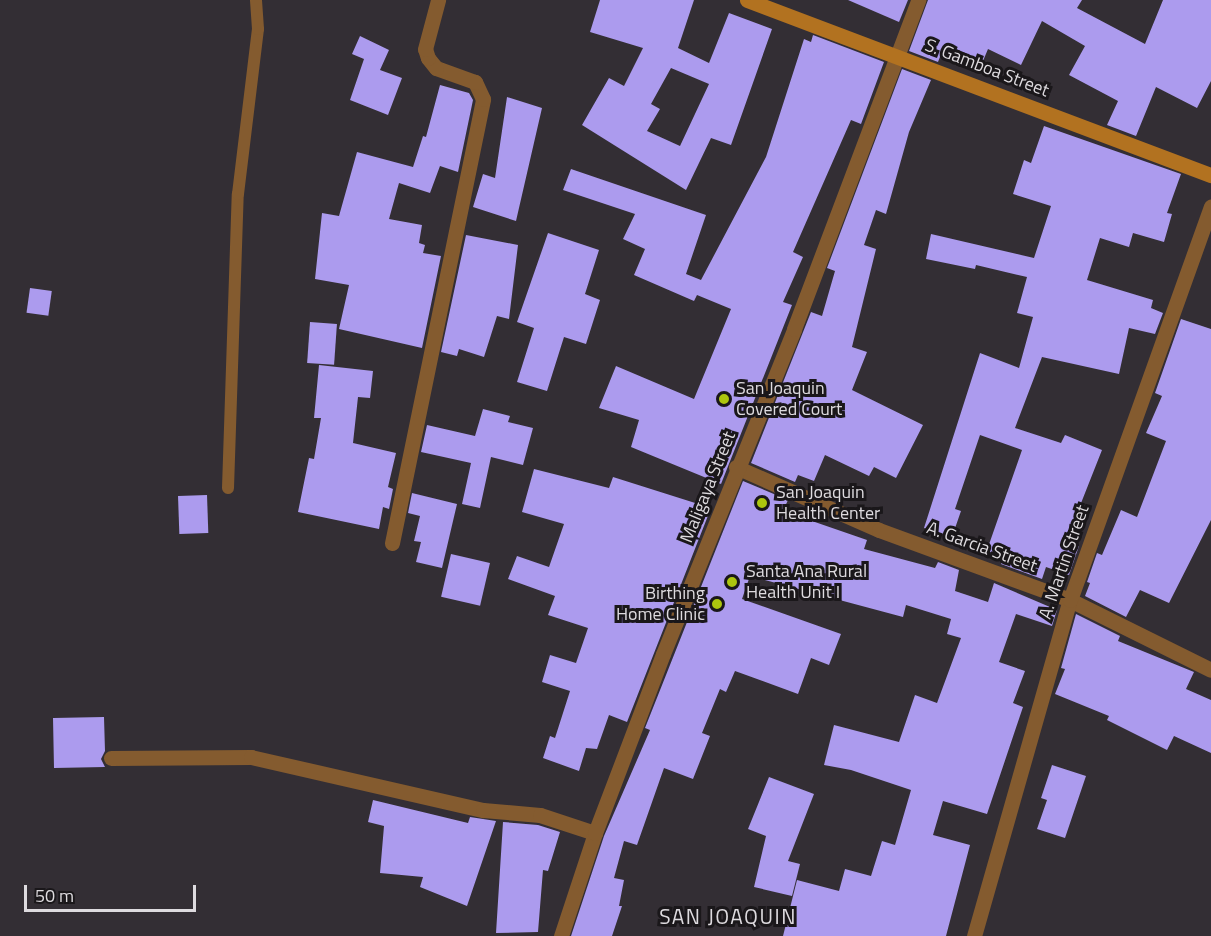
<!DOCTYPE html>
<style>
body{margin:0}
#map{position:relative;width:1211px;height:936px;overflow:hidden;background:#332e34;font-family:"Titillium Web",sans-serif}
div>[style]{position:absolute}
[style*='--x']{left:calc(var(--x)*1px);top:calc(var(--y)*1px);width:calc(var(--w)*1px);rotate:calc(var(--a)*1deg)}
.building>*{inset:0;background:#ac9bee;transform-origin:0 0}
.service>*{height:12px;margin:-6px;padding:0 6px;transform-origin:6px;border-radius:6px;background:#845b2f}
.minor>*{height:15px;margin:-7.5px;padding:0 7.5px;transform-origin:7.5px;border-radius:7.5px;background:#845b2f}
.secondary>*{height:15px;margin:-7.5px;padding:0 7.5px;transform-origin:7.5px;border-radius:7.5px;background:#b27220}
.dots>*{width:16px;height:16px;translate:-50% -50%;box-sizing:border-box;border:3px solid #1a171a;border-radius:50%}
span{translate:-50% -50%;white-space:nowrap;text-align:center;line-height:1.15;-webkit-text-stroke:6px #1a171a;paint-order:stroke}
.street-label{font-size:18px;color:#dedbdf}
.poi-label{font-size:18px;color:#dedbdf}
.left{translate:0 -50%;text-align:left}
.right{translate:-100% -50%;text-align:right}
.quarter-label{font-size:21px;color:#dedbdf;letter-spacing:1.5px}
.scale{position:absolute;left:24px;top:885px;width:172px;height:27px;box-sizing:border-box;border:3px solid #dedbdf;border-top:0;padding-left:8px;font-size:18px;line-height:21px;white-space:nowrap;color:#dedbdf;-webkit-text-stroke:4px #1a171a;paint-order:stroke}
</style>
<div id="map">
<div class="building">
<i style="clip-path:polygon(evenodd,600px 0,694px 0,678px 48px,709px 63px,729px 13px,772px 29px,731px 145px,711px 138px,686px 190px,582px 125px,609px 78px,624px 86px,643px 48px,590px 32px,600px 0,671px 68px,709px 84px,680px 146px,647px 131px,660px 109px,651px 104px,671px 68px)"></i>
<i style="clip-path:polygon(848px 0,908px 0,899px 22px)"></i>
<i style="clip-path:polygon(928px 0,1082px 0,1077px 8px,1145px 44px,1163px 0,1211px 0,1211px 81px,1197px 108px,1156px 87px,1136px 136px,1107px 125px,1118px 101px,1069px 75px,1085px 46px,1042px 21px,1021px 65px,988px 49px,983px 61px,945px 44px,938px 62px,909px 51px)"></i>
<i style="clip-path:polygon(813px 35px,884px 62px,861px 124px,851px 120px,793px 252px,803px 257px,783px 302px,792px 305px,721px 484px,631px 447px,639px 420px,599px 408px,616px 366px,694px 399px,731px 309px,697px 295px,694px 301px,634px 275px,645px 249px,623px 239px,635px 214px,563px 190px,571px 169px,706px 215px,686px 274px,701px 280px,766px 157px,804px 39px,811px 42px)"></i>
<i style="clip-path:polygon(360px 36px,389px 50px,380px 70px,402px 78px,388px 115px,350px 100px,364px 59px,352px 54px)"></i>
<i style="clip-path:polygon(902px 69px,931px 80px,909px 132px,886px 214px,876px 210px,864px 245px,876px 249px,852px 347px,867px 352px,852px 390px,923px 425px,896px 478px,874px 467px,869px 476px,825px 455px,814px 481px,798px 475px,795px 482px,751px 463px,811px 312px,822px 316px,835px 271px,827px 268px)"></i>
<i style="clip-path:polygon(440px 85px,469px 93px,473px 100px,458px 172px,440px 166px,430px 193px,399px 183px,389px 219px,422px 225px,419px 243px,425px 245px,423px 253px,441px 256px,422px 348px,339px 329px,349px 285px,315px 279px,322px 213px,339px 216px,357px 152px,413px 167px,423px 136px,426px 137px)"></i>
<i style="clip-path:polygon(507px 97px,542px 108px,516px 221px,473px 207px,483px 174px,495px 178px)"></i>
<i style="clip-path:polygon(1044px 126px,1181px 174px,1167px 213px,1172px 214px,1164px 242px,1133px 233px,1129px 247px,1100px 238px,1087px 280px,1153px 300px,1151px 308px,1163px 313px,1155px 334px,1129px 328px,1119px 374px,1042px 357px,1015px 428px,1061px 443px,1065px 435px,1102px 450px,1072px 526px,1069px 543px,1079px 546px,1069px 575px,1046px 567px,1042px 579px,1001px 564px,1003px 559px,986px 553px,1022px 450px,980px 435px,955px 509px,961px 511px,952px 537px,924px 528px,980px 353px,1019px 368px,1033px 317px,1017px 313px,1027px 277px,976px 265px,975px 269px,926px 259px,931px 234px,1034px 258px,1051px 206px,1013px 194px,1024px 160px,1031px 163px)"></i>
<i style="clip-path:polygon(548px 233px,599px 250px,585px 294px,600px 300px,586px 344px,564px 337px,547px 391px,517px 382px,534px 328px,517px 322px)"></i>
<i style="clip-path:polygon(466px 235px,518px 245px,509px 319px,497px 316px,484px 357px,459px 349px,457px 356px,441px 352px)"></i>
<i style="left:30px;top:288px;width:22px;height:25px;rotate:8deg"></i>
<i style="clip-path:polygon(1181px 319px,1211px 329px,1211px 520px,1169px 603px,1140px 590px,1126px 617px,1085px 596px,1090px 583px,1087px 582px,1097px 553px,1102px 555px,1121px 510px,1137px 517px,1166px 441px,1146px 433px,1162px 396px,1155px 393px)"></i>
<i style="left:310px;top:322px;width:27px;height:41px;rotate:4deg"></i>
<i style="clip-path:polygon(319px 365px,373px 371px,370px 398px,358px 397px,353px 443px,396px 453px,388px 487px,393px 489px,389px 509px,383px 507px,379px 529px,298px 512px,309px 458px,314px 459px,321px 418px,314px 418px)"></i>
<i style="clip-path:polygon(483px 409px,510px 416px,508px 422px,533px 428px,523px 465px,491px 457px,480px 508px,462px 504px,471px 463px,421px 452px,427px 425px,475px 436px)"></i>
<i style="clip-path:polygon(534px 469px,609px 488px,613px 477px,711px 508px,627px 722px,609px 715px,597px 749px,586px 748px,579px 771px,543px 758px,550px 736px,555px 738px,570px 691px,542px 682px,550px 655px,576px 663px,588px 628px,548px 615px,555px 596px,508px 579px,517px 556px,549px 567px,564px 524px,522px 512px)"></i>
<i style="clip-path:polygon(743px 481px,788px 500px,783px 511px,867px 540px,864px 549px,935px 568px,938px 562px,959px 570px,955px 591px,988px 602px,994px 583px,1057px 610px,1052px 626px,1016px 614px,999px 662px,1025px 671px,1013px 703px,1023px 707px,987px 814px,943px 801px,933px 835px,970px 845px,946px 936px,783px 936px,797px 880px,839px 891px,845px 869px,871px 876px,882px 841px,895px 845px,911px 790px,851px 770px,824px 765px,834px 725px,899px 742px,915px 695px,937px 703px,961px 638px,947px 634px,951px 619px,906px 605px,903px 617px,750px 576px,742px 599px,841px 634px,829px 665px,811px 658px,798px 694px,735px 671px,726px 692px,720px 689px,702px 733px,710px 736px,693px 779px,664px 768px,637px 845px,624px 841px,614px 878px,624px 880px,619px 906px,622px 906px,612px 936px,571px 936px,604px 836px,650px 730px,645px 728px)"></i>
<i style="clip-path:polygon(412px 493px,457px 504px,442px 568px,416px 562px,421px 542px,414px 541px,420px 516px,408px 513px)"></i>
<i style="left:207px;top:495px;width:38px;height:29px;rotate:88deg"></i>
<i style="left:451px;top:554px;width:40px;height:44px;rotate:13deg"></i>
<i style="clip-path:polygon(1076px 614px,1120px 636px,1118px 641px,1194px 672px,1186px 689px,1211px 700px,1211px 753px,1174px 736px,1167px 750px,1107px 720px,1109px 716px,1055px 694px,1065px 669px,1061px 668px)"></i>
<i style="clip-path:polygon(104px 717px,105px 751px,101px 759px,105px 767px,54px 768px,53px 718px)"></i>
<i style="clip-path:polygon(1052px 765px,1086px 776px,1065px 838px,1037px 829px,1047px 800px,1041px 798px)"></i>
<i style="clip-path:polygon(769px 777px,814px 794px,788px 861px,800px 864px,792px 896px,754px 887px,766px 836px,748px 829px)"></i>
<i style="clip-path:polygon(373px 800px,468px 823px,470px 817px,496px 821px,467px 906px,420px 887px,423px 877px,380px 873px,384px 826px,368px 822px)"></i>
<i style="clip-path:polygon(503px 822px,538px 825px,560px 832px,548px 871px,543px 870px,538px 932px,496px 933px)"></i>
</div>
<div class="service">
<i style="--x:228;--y:488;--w:294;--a:-88.1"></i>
<i style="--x:238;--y:194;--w:166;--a:-83.1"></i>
<i style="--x:258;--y:29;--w:29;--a:-94"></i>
</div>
<div class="minor">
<i style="--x:736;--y:467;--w:156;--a:23.8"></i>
<i style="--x:879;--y:530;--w:203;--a:20.1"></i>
<i style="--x:1070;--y:600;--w:157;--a:26.4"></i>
<i style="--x:392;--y:543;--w:453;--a:-78.4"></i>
<i style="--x:483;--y:99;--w:19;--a:-115"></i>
<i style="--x:475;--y:82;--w:41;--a:-160.3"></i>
<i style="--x:436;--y:68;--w:13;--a:-129"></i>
<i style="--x:428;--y:58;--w:9;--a:-108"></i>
<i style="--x:425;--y:49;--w:51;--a:-75.1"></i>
<i style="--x:111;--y:758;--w:140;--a:-0.4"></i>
<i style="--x:251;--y:757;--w:238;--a:12.9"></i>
<i style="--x:483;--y:810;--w:57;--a:5"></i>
<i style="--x:540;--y:815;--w:58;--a:18.1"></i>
<i style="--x:561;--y:936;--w:108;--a:-71.7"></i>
<i style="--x:595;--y:833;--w:191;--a:-69.2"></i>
<i style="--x:663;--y:654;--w:350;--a:-68"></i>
<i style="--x:794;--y:329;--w:352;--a:-69.3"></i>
<i style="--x:974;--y:936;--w:349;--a:-74.1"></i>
<i style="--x:1070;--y:600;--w:418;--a:-70.3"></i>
</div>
<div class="secondary">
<i style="--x:747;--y:0;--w:496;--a:20.7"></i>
</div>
<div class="dots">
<i style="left:724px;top:399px;background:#adc60e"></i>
<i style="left:762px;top:503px;background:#adc60e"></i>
<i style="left:732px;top:582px;background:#adc60e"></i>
<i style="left:717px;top:604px;background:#adc60e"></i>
</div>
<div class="street-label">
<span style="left:987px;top:68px;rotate:21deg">S. Gamboa Street</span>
<span style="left:708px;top:487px;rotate:-68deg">Maligaya Street</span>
<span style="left:982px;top:547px;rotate:20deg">A. Garcia Street</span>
<span style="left:1064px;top:562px;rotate:-71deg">A. Martin Street</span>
</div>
<div class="poi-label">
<span class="left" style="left:736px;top:399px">San Joaquin<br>Covered Court</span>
<span class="left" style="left:776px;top:503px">San Joaquin<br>Health Center</span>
<span class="left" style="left:746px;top:582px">Santa Ana Rural<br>Health Unit I</span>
<span class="right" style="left:705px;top:604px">Birthing<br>Home Clinic</span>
</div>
<div class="quarter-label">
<span style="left:728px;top:916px">SAN JOAQUIN</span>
</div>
<div class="scale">50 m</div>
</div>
